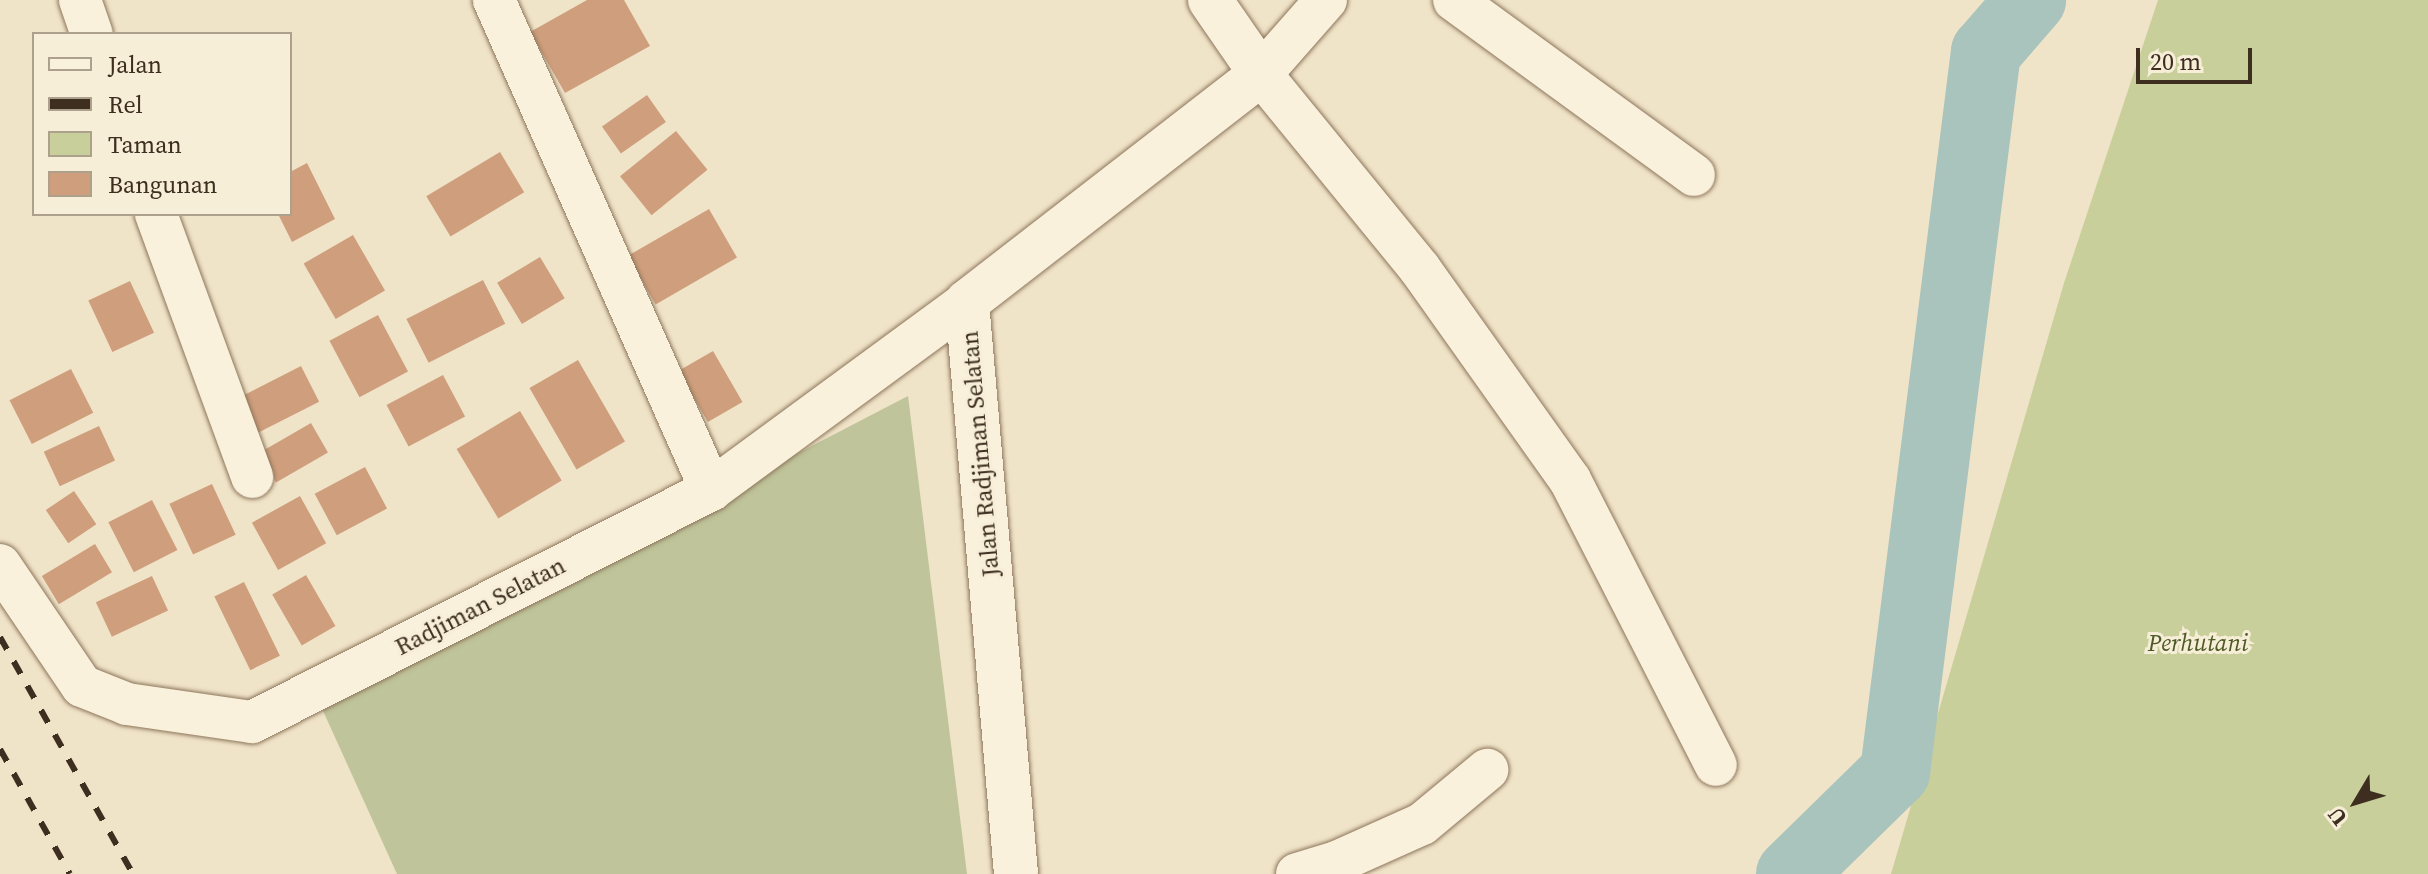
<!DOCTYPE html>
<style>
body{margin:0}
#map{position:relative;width:2428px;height:874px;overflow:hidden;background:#f0e4c8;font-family:"Source Serif 4",serif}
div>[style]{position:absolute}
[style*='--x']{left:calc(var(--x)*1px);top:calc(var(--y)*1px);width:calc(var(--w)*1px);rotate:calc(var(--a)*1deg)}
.green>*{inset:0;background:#c9cf9b}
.cemetery>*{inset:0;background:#bfc49a}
.river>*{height:70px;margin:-35px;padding:0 35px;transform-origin:35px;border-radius:35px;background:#a9c4bc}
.building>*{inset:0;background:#cf9f7d;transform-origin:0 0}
.roads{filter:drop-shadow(0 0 2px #8d765c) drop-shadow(0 0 2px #8d765c)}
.minor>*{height:42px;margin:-21px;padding:0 21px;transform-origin:21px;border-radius:21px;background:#faf1dc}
.tertiary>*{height:44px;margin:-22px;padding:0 22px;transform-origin:22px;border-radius:22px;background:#faf1dc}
.rail>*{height:6px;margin-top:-3px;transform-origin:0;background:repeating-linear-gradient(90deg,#3d2e20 0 14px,transparent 0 28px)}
span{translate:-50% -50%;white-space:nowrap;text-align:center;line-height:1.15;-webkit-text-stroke:6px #f7eed8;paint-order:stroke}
.street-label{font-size:24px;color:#3d2e20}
.park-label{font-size:24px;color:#4d5a26;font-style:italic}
.legend{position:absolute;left:32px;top:32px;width:260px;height:184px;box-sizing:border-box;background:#f7eed8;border:2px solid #ada18e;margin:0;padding:10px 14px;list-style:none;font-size:24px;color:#3d2e20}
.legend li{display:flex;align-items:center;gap:16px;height:40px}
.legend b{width:40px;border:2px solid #ada18e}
.north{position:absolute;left:2316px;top:762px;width:80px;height:80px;-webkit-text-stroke:6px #f7eed8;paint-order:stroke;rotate:232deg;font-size:22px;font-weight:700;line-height:32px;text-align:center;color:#3d2e20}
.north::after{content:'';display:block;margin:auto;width:28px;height:36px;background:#3d2e20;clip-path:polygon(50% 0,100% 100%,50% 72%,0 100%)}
.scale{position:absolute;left:2136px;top:48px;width:116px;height:36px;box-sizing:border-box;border:4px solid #3d2e20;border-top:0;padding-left:10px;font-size:24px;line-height:28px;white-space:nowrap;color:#3d2e20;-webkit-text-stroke:6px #f7eed8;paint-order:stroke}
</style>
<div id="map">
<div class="green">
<i style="clip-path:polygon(2158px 0,2428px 0,2428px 874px,1891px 874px,2064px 283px)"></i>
</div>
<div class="cemetery">
<i style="clip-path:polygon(908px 396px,967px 874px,397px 874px,319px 702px)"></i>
</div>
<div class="river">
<i style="--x:1791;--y:874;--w:146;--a:-44.4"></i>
<i style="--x:1895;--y:772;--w:726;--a:-82.8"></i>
<i style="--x:1986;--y:52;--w:69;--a:-49.1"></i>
</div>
<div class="building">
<i style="clip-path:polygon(587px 0,624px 0,650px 46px,565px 93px,530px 32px)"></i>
<i style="left:647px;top:95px;width:33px;height:55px;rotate:55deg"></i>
<i style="left:676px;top:131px;width:50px;height:72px;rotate:51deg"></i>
<i style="left:500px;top:152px;width:47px;height:86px;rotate:59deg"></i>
<i style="clip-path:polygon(307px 163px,335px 219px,292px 242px,278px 214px,290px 214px,290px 172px)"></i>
<i style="left:709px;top:209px;width:56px;height:94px;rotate:60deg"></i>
<i style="left:353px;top:235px;width:64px;height:57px;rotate:60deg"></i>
<i style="left:540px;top:257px;width:48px;height:50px;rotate:59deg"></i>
<i style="left:483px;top:280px;width:49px;height:86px;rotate:63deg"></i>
<i style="left:130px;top:281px;width:57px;height:46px;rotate:65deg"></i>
<i style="left:378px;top:315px;width:64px;height:55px;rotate:62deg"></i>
<i style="left:713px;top:351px;width:59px;height:40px;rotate:60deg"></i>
<i style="left:578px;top:360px;width:94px;height:56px;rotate:60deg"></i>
<i style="left:301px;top:366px;width:40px;height:72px;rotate:63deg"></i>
<i style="left:71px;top:369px;width:49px;height:69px;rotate:63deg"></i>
<i style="left:443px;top:375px;width:47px;height:64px;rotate:62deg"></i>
<i style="left:520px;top:411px;width:81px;height:74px;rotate:59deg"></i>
<i style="left:311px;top:423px;width:34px;height:60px;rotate:60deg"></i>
<i style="left:99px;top:426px;width:38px;height:61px;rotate:65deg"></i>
<i style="left:365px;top:467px;width:47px;height:57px;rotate:62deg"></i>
<i style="left:212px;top:484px;width:56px;height:47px;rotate:65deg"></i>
<i style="left:74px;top:491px;width:40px;height:34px;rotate:56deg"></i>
<i style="left:300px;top:496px;width:54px;height:55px;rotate:61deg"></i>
<i style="left:152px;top:500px;width:56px;height:49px;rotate:63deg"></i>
<i style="left:95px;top:544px;width:33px;height:62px;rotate:59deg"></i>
<i style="left:306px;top:575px;width:59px;height:39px;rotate:60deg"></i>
<i style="left:152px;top:576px;width:38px;height:62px;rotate:65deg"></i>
<i style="left:244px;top:582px;width:82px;height:33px;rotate:64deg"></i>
</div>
<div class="roads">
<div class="minor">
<i style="--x:80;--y:0;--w:36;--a:71"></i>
<i style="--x:494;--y:0;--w:536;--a:66.11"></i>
<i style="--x:1326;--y:0;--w:98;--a:131.3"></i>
<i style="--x:1261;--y:74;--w:252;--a:50.8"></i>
<i style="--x:1420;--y:269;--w:259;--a:54.6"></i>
<i style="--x:1570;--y:480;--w:320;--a:62.9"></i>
<i style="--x:1454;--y:0;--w:297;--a:36.1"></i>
<i style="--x:156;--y:214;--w:280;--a:69.9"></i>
<i style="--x:0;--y:565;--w:146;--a:55.9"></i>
<i style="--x:82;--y:686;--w:48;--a:21.8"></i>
<i style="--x:127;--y:704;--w:126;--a:8.2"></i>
<i style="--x:252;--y:722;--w:514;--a:-26.81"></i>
<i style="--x:711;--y:490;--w:318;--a:-36.3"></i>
<i style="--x:1297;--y:874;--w:42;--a:-16.7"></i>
<i style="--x:1337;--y:862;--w:93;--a:-24.1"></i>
<i style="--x:1422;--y:824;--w:85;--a:-39.7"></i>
</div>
<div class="tertiary">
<i style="--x:1016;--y:874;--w:574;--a:-94.9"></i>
<i style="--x:967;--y:302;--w:372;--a:-37.8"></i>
<i style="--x:1261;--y:74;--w:90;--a:-124.6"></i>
</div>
</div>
<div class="rail">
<i style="--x:0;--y:637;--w:272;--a:60.7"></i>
<i style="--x:0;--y:749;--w:143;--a:60.8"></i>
</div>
<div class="street-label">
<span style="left:980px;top:454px;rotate:-95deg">Jalan Radjiman Selatan</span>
<span style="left:480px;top:606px;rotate:-27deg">Radjiman Selatan</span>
</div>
<div class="park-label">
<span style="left:2198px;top:643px">Perhutani</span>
</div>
<ul class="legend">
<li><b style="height:10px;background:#faf1dc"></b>Jalan</li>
<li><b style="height:10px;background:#3d2e20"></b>Rel</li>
<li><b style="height:22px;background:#c9cf9b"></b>Taman</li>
<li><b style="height:22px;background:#cf9f7d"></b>Bangunan</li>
</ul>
<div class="north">U</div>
<div class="scale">20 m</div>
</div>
